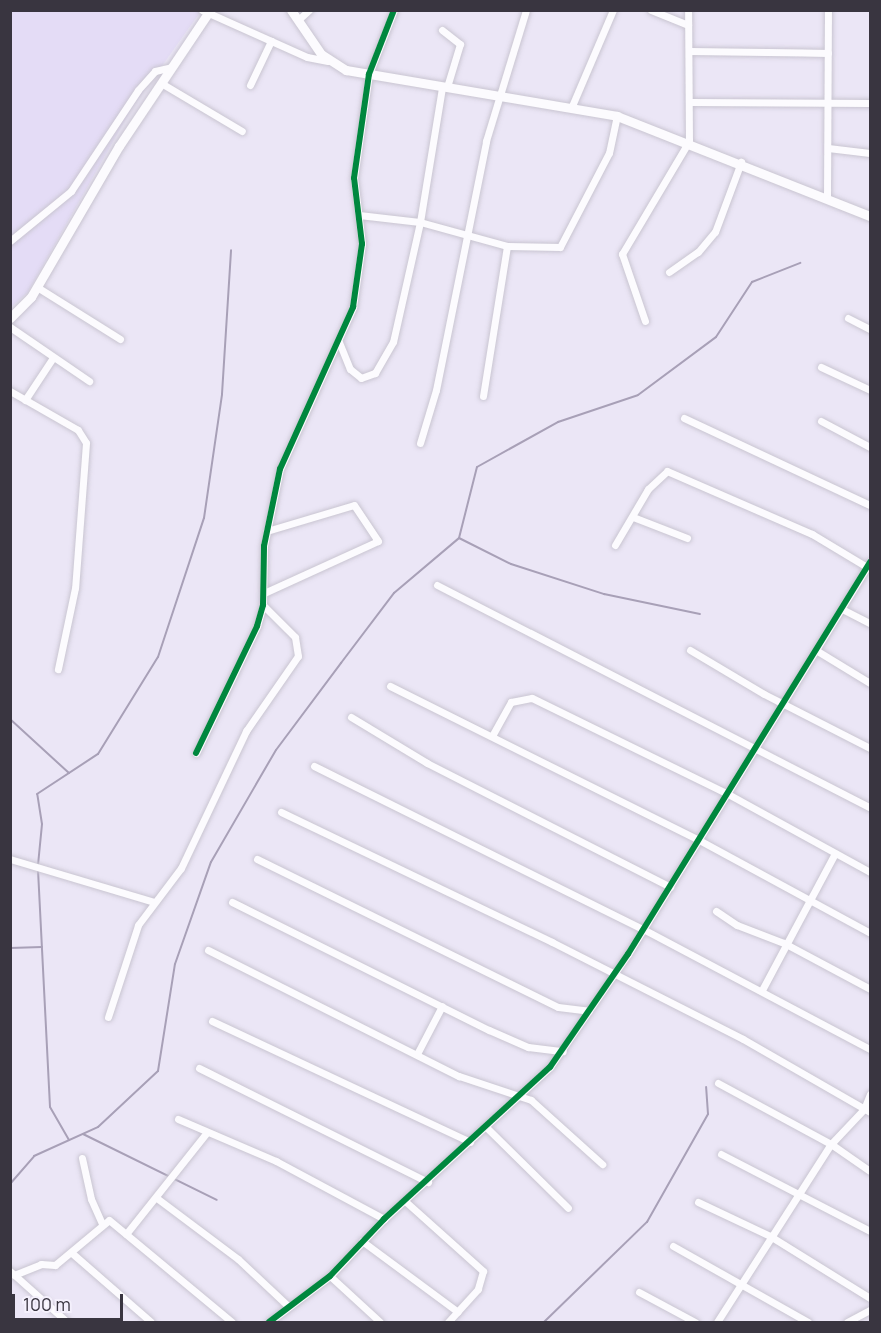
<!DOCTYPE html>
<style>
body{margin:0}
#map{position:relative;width:881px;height:1333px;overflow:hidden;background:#ebe6f6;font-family:Manrope,sans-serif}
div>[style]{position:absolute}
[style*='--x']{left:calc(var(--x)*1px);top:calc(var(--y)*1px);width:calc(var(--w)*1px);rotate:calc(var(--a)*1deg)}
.built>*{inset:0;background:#e4dcf6}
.stream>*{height:2px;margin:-1px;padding:0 1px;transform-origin:1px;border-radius:1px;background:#a8a0b7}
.roads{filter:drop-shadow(0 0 2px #c9c5d1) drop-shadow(0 0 2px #c9c5d1)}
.street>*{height:7px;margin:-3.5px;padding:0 3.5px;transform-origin:3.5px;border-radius:3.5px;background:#fcfbfe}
.secondary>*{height:9px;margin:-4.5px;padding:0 4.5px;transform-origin:4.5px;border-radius:4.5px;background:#fcfbfe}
.cycleway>*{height:6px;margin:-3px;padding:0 3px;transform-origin:3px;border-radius:3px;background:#00873e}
span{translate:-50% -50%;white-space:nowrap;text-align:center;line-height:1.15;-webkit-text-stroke:6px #f4f0fc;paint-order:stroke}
.frame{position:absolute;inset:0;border:12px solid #393540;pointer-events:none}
.scale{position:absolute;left:12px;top:1294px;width:111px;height:27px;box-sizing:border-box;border:3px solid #393540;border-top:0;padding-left:8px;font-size:18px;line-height:21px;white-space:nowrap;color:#393540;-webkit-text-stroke:4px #f4f0fc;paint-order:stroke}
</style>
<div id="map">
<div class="built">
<i style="clip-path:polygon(11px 11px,201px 11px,132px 108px,28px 292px,11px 307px)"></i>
</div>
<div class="stream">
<i style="--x:459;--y:538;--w:58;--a:26.6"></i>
<i style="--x:511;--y:564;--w:98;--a:17.9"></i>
<i style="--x:604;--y:594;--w:98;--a:11.8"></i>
<i style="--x:10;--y:719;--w:80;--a:42.5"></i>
<i style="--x:38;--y:865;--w:41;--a:-84.4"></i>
<i style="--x:42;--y:824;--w:30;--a:-99"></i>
<i style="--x:37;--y:794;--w:73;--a:-33.3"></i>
<i style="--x:98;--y:754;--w:114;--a:-58.3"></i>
<i style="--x:158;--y:657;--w:146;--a:-71.7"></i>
<i style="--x:204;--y:518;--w:125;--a:-81.7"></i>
<i style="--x:222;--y:394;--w:144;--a:-86.4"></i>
<i style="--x:38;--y:870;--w:237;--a:87.1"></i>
<i style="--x:50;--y:1107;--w:38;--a:60"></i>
<i style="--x:10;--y:948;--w:32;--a:-2"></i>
<i style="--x:83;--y:1134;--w:149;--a:26.2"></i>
<i style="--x:10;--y:1184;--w:37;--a:-49"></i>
<i style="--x:34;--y:1156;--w:70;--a:-24.4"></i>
<i style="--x:98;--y:1127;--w:82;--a:-43"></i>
<i style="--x:158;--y:1071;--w:108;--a:-81"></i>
<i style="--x:175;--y:964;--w:108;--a:-70.6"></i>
<i style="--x:211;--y:862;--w:129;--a:-59.9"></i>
<i style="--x:276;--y:750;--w:109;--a:-53.2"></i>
<i style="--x:341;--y:663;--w:88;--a:-52.9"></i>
<i style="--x:394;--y:593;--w:85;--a:-40.2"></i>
<i style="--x:459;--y:538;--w:73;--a:-75.8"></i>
<i style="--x:477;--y:467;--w:93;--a:-29.1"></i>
<i style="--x:558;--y:422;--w:84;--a:-18.6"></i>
<i style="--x:638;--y:395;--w:97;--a:-36.6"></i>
<i style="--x:716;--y:337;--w:66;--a:-56.8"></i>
<i style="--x:752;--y:282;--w:52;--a:-21.6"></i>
<i style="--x:544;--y:1322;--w:144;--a:-44.2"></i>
<i style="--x:647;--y:1222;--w:124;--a:-60.5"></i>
<i style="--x:708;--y:1114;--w:27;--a:-94"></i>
</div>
<div class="roads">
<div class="street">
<i style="--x:202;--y:10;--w:115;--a:24.1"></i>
<i style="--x:307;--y:57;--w:21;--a:11"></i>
<i style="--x:651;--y:10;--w:40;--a:22"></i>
<i style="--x:298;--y:20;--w:15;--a:-42"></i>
<i style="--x:442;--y:30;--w:23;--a:38"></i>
<i style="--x:460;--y:44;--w:45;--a:106.8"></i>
<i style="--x:690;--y:51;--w:138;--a:0.8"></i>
<i style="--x:161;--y:83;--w:94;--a:30.7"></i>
<i style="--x:250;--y:85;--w:49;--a:-64.5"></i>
<i style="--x:690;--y:102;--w:180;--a:0.3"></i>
<i style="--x:572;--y:106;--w:104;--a:-66.9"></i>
<i style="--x:828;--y:148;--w:42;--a:6.8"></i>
<i style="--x:827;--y:197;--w:187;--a:-89.7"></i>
<i style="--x:359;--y:215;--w:61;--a:6.5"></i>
<i style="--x:420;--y:222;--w:90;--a:15.4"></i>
<i style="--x:507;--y:246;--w:53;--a:1.1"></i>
<i style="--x:560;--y:247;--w:106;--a:-62.5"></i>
<i style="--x:609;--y:153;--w:38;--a:-78"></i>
<i style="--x:10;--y:241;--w:79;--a:-39.3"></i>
<i style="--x:71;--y:191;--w:121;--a:-56.4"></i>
<i style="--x:138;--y:90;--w:25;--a:-48"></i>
<i style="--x:155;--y:71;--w:17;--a:-13"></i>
<i style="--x:669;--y:272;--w:35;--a:-35"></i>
<i style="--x:698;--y:252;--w:26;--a:-50"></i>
<i style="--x:715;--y:232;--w:75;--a:-69.6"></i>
<i style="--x:37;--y:287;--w:98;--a:32.1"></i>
<i style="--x:848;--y:318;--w:25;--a:27"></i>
<i style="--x:645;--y:321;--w:71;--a:-108.9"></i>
<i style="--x:622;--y:254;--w:131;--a:-59.3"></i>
<i style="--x:689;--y:141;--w:131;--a:-90.4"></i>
<i style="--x:10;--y:327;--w:96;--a:34.4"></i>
<i style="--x:339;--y:342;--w:29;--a:68"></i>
<i style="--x:350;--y:369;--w:14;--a:39"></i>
<i style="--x:361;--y:378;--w:15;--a:-20"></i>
<i style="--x:375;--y:373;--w:36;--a:-60"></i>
<i style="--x:393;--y:342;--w:123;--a:-77.3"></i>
<i style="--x:420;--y:222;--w:137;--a:-80.7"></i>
<i style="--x:821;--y:367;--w:54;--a:25.1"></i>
<i style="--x:10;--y:391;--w:78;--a:29.8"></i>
<i style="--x:78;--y:430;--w:15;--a:58"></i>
<i style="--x:86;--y:443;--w:145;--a:94.3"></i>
<i style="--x:75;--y:588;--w:83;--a:101.9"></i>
<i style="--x:483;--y:396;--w:152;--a:-80.9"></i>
<i style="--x:25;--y:400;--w:49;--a:-56.6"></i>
<i style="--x:684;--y:418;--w:205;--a:25.1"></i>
<i style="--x:821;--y:421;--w:55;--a:28"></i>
<i style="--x:420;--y:443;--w:55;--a:-73.2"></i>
<i style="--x:436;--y:390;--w:254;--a:-78.6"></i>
<i style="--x:486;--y:141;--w:137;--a:-73"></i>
<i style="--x:633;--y:517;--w:58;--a:21.3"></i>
<i style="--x:615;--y:545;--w:65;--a:-59.5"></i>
<i style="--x:648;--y:489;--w:26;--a:-43"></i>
<i style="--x:667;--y:471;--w:158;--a:23.5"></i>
<i style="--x:812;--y:534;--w:64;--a:31"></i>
<i style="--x:437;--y:585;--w:487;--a:27.2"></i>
<i style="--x:264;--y:593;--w:125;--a:-24.5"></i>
<i style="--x:378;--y:541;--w:43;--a:-123.7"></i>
<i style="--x:354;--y:505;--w:91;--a:163.4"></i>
<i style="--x:842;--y:609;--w:31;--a:27"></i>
<i style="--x:690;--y:650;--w:86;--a:30.7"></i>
<i style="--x:764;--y:694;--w:119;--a:27"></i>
<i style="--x:819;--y:652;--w:60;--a:31.3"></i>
<i style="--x:390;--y:686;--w:345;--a:26.5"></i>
<i style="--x:699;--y:840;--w:195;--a:28.5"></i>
<i style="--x:351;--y:717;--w:89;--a:31.2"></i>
<i style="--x:427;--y:763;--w:273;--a:27"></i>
<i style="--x:492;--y:736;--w:39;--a:-61"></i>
<i style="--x:511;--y:702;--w:21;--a:-11"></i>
<i style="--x:532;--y:698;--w:218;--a:26.1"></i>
<i style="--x:728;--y:794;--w:162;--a:28.8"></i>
<i style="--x:196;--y:753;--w:141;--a:-64.3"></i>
<i style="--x:257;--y:626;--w:22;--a:-74"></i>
<i style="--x:263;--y:605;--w:59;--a:-89"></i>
<i style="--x:264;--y:546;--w:79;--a:-78.3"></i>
<i style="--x:280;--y:469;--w:178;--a:-65.7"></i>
<i style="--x:353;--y:307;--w:64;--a:-81.9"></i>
<i style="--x:362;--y:244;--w:66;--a:-96.9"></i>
<i style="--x:354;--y:178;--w:105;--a:-81.8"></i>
<i style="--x:369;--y:74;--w:69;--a:-68.7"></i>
<i style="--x:314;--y:766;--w:367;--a:26.4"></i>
<i style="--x:643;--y:929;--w:257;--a:27.9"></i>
<i style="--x:281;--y:812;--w:301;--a:25.6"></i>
<i style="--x:552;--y:942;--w:214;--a:26.9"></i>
<i style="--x:743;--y:1039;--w:146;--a:29.9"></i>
<i style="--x:10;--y:859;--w:150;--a:16.6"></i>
<i style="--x:257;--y:859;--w:335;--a:26.2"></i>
<i style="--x:558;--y:1007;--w:31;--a:7"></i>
<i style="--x:232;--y:902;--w:287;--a:26.5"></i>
<i style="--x:489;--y:1030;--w:43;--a:23.6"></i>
<i style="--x:528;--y:1047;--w:35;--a:7"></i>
<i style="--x:716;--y:911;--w:25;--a:34"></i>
<i style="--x:737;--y:925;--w:50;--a:21"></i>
<i style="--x:784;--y:943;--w:98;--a:28.1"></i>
<i style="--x:208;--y:950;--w:281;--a:26.7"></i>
<i style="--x:459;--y:1076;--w:76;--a:18.4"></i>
<i style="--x:531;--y:1100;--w:96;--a:42"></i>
<i style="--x:762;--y:990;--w:155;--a:-61.9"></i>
<i style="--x:108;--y:1017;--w:97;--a:-71.9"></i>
<i style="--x:138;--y:925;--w:71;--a:-53"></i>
<i style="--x:181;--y:868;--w:152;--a:-64.6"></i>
<i style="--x:246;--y:731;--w:91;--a:-55.3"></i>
<i style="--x:298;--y:656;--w:19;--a:-99"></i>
<i style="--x:295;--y:637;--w:45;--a:-135"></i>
<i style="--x:212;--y:1021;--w:285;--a:25.1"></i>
<i style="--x:417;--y:1054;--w:54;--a:-62.5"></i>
<i style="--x:199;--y:1068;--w:256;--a:26.5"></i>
<i style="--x:718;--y:1083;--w:128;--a:28.4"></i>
<i style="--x:831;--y:1144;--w:47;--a:34.7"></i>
<i style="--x:178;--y:1119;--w:107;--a:23.2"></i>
<i style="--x:276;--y:1161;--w:123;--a:28.2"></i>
<i style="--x:486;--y:1127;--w:115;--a:44.6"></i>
<i style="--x:721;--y:1154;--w:168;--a:27.3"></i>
<i style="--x:82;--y:1158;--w:42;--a:77.6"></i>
<i style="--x:91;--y:1199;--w:27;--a:66"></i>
<i style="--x:158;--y:1199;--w:100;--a:36.9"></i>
<i style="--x:238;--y:1259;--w:67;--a:43.2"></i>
<i style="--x:405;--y:1201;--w:105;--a:41.9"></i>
<i style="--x:483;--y:1271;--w:19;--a:106"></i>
<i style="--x:478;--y:1289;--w:45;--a:132.3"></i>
<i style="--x:698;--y:1202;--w:80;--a:25.3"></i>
<i style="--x:770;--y:1236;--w:118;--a:31.8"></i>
<i style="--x:126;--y:1234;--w:130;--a:-51.5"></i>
<i style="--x:362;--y:1241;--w:119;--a:36.5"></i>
<i style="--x:673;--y:1246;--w:155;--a:29.4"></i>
<i style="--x:73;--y:1254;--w:103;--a:41.1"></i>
<i style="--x:10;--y:1271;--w:76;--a:41.8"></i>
<i style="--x:14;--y:1275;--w:29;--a:-22"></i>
<i style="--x:41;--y:1264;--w:14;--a:4"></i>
<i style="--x:55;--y:1265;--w:70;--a:-39.8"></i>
<i style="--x:109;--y:1220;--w:160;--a:39.7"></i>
<i style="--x:330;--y:1276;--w:68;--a:42.6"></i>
<i style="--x:639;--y:1292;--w:64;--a:28.2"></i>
<i style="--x:269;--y:1322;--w:76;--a:-37"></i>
<i style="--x:330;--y:1276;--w:79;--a:-46.5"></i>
<i style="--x:384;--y:1219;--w:225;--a:-42.5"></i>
<i style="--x:550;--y:1067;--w:137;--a:-55.4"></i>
<i style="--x:628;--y:954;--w:461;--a:-58.3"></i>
<i style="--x:717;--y:1322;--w:211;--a:-57.4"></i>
<i style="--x:831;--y:1144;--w:48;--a:-46.7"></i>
<i style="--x:864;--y:1109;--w:16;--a:-68"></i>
<i style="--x:847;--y:1322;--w:26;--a:-28"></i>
</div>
<div class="secondary">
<i style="--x:291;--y:10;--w:53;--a:55.7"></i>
<i style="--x:321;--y:54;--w:30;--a:33"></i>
<i style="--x:346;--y:70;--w:275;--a:9.6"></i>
<i style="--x:617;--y:116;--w:272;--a:21.6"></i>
<i style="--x:10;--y:318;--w:30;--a:-45"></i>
<i style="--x:31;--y:297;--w:175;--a:-59.8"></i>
<i style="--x:119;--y:146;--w:164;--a:-56.2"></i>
</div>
</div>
<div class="cycleway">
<i style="--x:196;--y:753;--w:141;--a:-64.3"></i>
<i style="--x:257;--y:626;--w:22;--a:-74"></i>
<i style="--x:263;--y:605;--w:59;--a:-89"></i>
<i style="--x:264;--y:546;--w:79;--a:-78.3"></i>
<i style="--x:280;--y:469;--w:178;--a:-65.7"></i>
<i style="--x:353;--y:307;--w:64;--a:-81.9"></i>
<i style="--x:362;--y:244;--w:66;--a:-96.9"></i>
<i style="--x:354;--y:178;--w:105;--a:-81.8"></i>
<i style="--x:369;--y:74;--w:69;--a:-68.7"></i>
<i style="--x:269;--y:1322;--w:76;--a:-37"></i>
<i style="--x:330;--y:1276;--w:79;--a:-46.5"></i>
<i style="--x:384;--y:1219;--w:225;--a:-42.5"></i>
<i style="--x:550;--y:1067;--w:137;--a:-55.4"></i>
<i style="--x:628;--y:954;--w:461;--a:-58.3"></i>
</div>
<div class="frame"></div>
<div class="scale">100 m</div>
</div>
